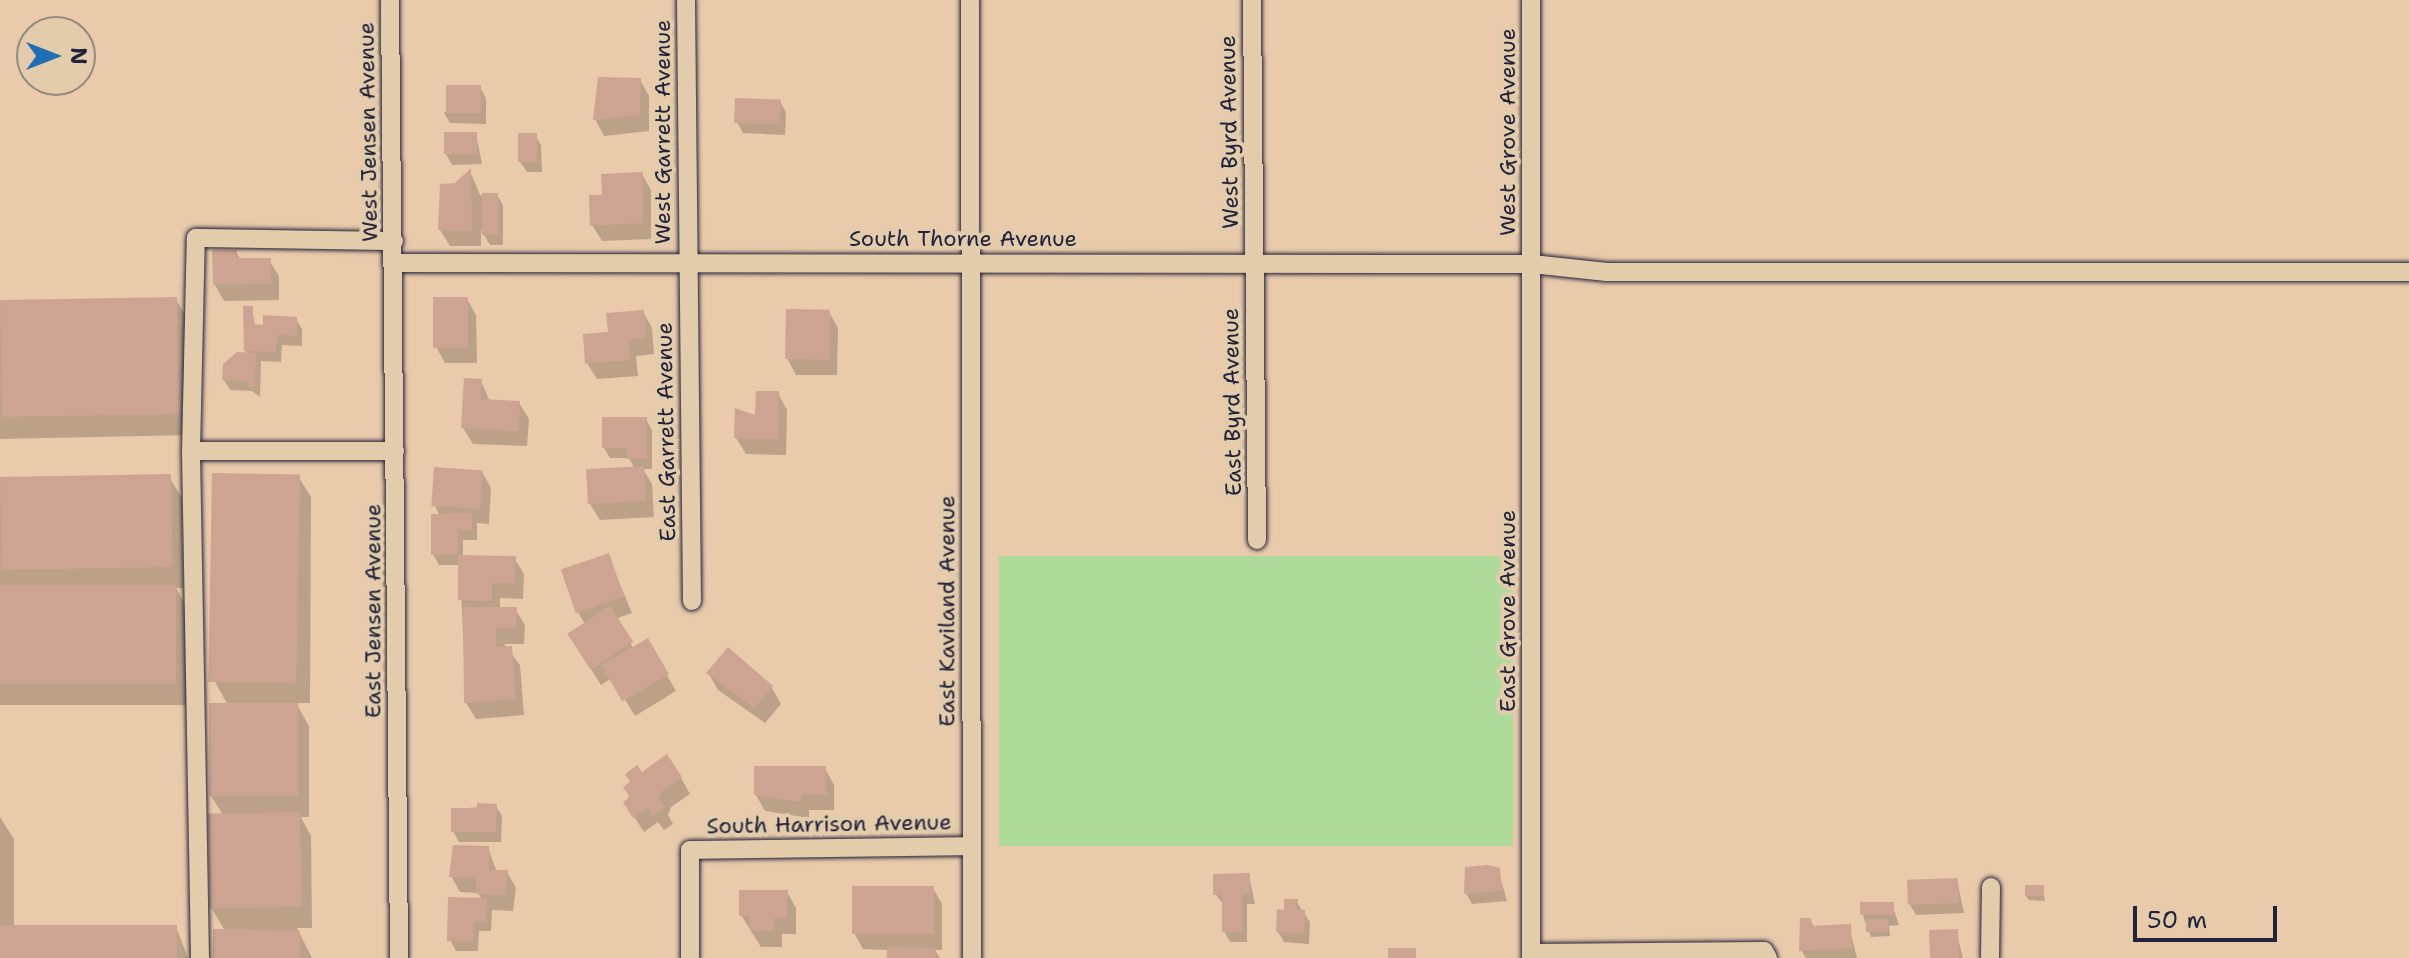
<!DOCTYPE html>
<style>
body{margin:0}
#map{position:relative;width:2409px;height:958px;overflow:hidden;background:#e9caaa;font-family:"Shantell Sans",sans-serif}
div>[style]{position:absolute}
[style*='--x']{left:calc(var(--x)*1px);top:calc(var(--y)*1px);width:calc(var(--w)*1px);rotate:calc(var(--a)*1deg)}
.green>*{inset:0;background:#afdb9a;transform-origin:0 0}
.shadow>*{inset:0;background:#0003}
.building>*{inset:0;background:#cca491;transform-origin:0 0}
.roads{filter:drop-shadow(0 0 2px #22223b) drop-shadow(0 0 2px #22223b)}
.minor>*{height:18px;margin:-9px;padding:0 9px;transform-origin:9px;border-radius:9px;background:#e3ccac}
span{translate:-50% -50%;white-space:nowrap;text-align:center;line-height:1.15;-webkit-text-stroke:8px #e3ccac;paint-order:stroke}
.street-label{font-size:22px;color:#22223b}
.north{position:absolute;left:16px;top:16px;width:80px;height:80px;box-sizing:border-box;background:#e3ccac;border:2px solid #96887f;border-radius:50%;rotate:90deg;font-size:22px;font-weight:700;line-height:32px;text-align:center;color:#22223b}
.north::after{content:'';display:block;margin:auto;width:28px;height:36px;background:#1f6fb2;clip-path:polygon(50% 0,100% 100%,50% 72%,0 100%)}
.scale{position:absolute;left:2133px;top:906px;width:144px;height:36px;box-sizing:border-box;border:4px solid #22223b;border-top:0;padding-left:10px;font-size:24px;line-height:28px;white-space:nowrap;color:#22223b;-webkit-text-stroke:6px #e3ccac;paint-order:stroke}
</style>
<div id="map">
<div class="green">
<i style="left:999px;top:556px;width:514px;height:290px"></i>
</div>
<div class="shadow">
<i style="clip-path:polygon(640px 80px,649px 96px,649px 131px,604px 136px,595px 119px)"></i>
<i style="clip-path:polygon(480px 87px,486px 98px,486px 124px,450px 123px,444px 113px)"></i>
<i style="clip-path:polygon(780px 102px,786px 112px,785px 135px,743px 133px,737px 122px)"></i>
<i style="clip-path:polygon(476px 134px,482px 164px,452px 165px,446px 154px)"></i>
<i style="clip-path:polygon(535px 135px,541px 145px,542px 172px,527px 172px,520px 162px)"></i>
<i style="clip-path:polygon(470px 171px,480px 195px,497px 195px,503px 205px,503px 245px,490px 245px,481px 230px,481px 246px,450px 246px,440px 230px,456px 185px)"></i>
<i style="clip-path:polygon(642px 174px,651px 190px,651px 239px,602px 241px,592px 225px)"></i>
<i style="clip-path:polygon(236px 252px,241px 260px,269px 260px,279px 276px,279px 300px,224px 301px,215px 285px)"></i>
<i style="clip-path:polygon(176px 299px,188px 321px,190px 435px,0 439px,0 302px)"></i>
<i style="clip-path:polygon(467px 299px,476px 315px,477px 363px,445px 363px,436px 347px)"></i>
<i style="clip-path:polygon(252px 308px,255px 326px,296px 319px,302px 329px,302px 346px,282px 345px,281px 362px,261px 361px,260px 397px,252px 391px,230px 390px,224px 380px,246px 353px)"></i>
<i style="clip-path:polygon(643px 312px,652px 328px,654px 354px,636px 356px,638px 376px,597px 379px,587px 363px,610px 334px)"></i>
<i style="clip-path:polygon(829px 312px,838px 328px,837px 375px,796px 375px,787px 358px)"></i>
<i style="clip-path:polygon(481px 381px,490px 402px,519px 403px,529px 419px,527px 446px,473px 444px,463px 428px)"></i>
<i style="clip-path:polygon(778px 393px,787px 410px,786px 455px,746px 454px,736px 438px)"></i>
<i style="clip-path:polygon(646px 419px,652px 430px,652px 469px,643px 469px,652px 484px,654px 517px,600px 520px,590px 504px,588px 472px,635px 469px,629px 458px,610px 458px,604px 448px)"></i>
<i style="clip-path:polygon(482px 472px,491px 488px,489px 524px,477px 523px,477px 540px,463px 540px,463px 557px,514px 558px,524px 574px,523px 599px,500px 598px,500px 609px,515px 609px,525px 625px,524px 644px,504px 644px,520px 665px,524px 715px,476px 719px,466px 703px,460px 565px,439px 565px,433px 554px,440px 516px,435px 506px)"></i>
<i style="clip-path:polygon(298px 476px,311px 497px,310px 703px,296px 703px,309px 726px,309px 817px,301px 817px,311px 836px,312px 928px,297px 928px,312px 958px,215px 958px,225px 931px,211px 907px,223px 815px,211px 796px,228px 705px,215px 682px)"></i>
<i style="clip-path:polygon(169px 477px,182px 498px,183px 588px,176px 588px,187px 608px,187px 705px,0 705px,0 479px)"></i>
<i style="clip-path:polygon(608px 556px,632px 613px,615px 619px,634px 649px,647px 641px,676px 691px,635px 716px,612px 678px,601px 685px,579px 650px,585px 624px,578px 612px)"></i>
<i style="clip-path:polygon(729px 650px,772px 688px,781px 704px,765px 723px,718px 690px,709px 674px)"></i>
<i style="clip-path:polygon(825px 768px,834px 785px,834px 810px,809px 810px,809px 818px,765px 811px,756px 795px)"></i>
<i style="clip-path:polygon(641px 775px,681px 778px,690px 794px,671px 807px,668px 815px,673px 824px,664px 830px,658px 822px,644px 832px,625px 803px)"></i>
<i style="clip-path:polygon(496px 806px,502px 816px,501px 842px,459px 842px,453px 831px,453px 809px)"></i>
<i style="clip-path:polygon(0 817px,14px 839px,14px 929px,176px 927px,188px 958px,0 958px)"></i>
<i style="clip-path:polygon(454px 847px,488px 848px,497px 872px,507px 872px,516px 888px,513px 911px,492px 910px,491px 931px,479px 931px,478px 951px,456px 951px,450px 940px,482px 900px,478px 893px,460px 892px,451px 876px)"></i>
<i style="clip-path:polygon(1498px 870px,1507px 901px,1472px 904px,1466px 893px)"></i>
<i style="clip-path:polygon(1249px 875px,1255px 904px,1247px 904px,1247px 942px,1230px 942px,1224px 931px,1224px 905px,1215px 894px)"></i>
<i style="clip-path:polygon(1957px 880px,1964px 913px,1916px 915px,1910px 905px)"></i>
<i style="clip-path:polygon(2043px 887px,2045px 901px,2029px 900px,2026px 896px)"></i>
<i style="clip-path:polygon(933px 888px,942px 904px,942px 950px,935px 950px,940px 958px,889px 958px,889px 950px,863px 949px,854px 933px)"></i>
<i style="clip-path:polygon(787px 892px,796px 908px,796px 934px,782px 934px,782px 947px,761px 947px,741px 915px)"></i>
<i style="clip-path:polygon(1296px 901px,1310px 922px,1309px 944px,1284px 942px,1278px 932px)"></i>
<i style="clip-path:polygon(1892px 904px,1899px 925px,1889px 926px,1890px 936px,1871px 937px,1863px 916px)"></i>
<i style="clip-path:polygon(1810px 920px,1815px 928px,1849px 926px,1857px 958px,1806px 958px,1801px 950px)"></i>
<i style="clip-path:polygon(1956px 931px,1963px 958px,1932px 958px)"></i>
</div>
<div class="building">
<i style="clip-path:polygon(598px 77px,641px 78px,640px 115px,593px 120px)"></i>
<i style="left:446px;top:85px;width:35px;height:28px"></i>
<i style="left:735px;top:98px;width:46px;height:25px;rotate:2deg"></i>
<i style="left:477px;top:132px;width:22px;height:33px;rotate:90deg"></i>
<i style="left:518px;top:133px;width:19px;height:29px"></i>
<i style="clip-path:polygon(471px 168px,472px 231px,438px 230px,440px 184px,455px 183px)"></i>
<i style="clip-path:polygon(643px 172px,643px 223px,590px 226px,589px 195px,602px 195px,601px 174px)"></i>
<i style="left:482px;top:193px;width:16px;height:42px"></i>
<i style="clip-path:polygon(212px 250px,237px 250px,237px 258px,271px 258px,271px 284px,213px 285px)"></i>
<i style="left:177px;top:297px;width:117px;height:177px;rotate:89deg"></i>
<i style="left:433px;top:297px;width:35px;height:51px"></i>
<i style="clip-path:polygon(243px 306px,253px 306px,253px 324px,263px 325px,263px 315px,297px 317px,297px 336px,277px 335px,276px 352px,244px 351px)"></i>
<i style="left:786px;top:309px;width:44px;height:50px;rotate:1deg"></i>
<i style="clip-path:polygon(644px 310px,646px 338px,628px 340px,630px 360px,585px 364px,583px 334px,608px 332px,606px 313px)"></i>
<i style="clip-path:polygon(237px 352px,256px 353px,255px 387px,248px 387px,248px 381px,222px 380px,223px 364px)"></i>
<i style="clip-path:polygon(464px 378px,482px 379px,481px 399px,520px 401px,519px 431px,461px 428px)"></i>
<i style="clip-path:polygon(756px 391px,779px 391px,778px 439px,734px 438px,735px 408px,755px 415px)"></i>
<i style="clip-path:polygon(602px 417px,647px 417px,647px 459px,627px 459px,627px 448px,602px 448px)"></i>
<i style="left:644px;top:466px;width:35px;height:58px;rotate:87deg"></i>
<i style="left:434px;top:467px;width:49px;height:39px;rotate:4deg"></i>
<i style="left:212px;top:473px;width:88px;height:209px;rotate:1deg"></i>
<i style="left:171px;top:474px;width:93px;height:171px;rotate:89deg"></i>
<i style="clip-path:polygon(472px 513px,472px 530px,458px 530px,458px 555px,431px 555px,431px 514px)"></i>
<i style="left:609px;top:553px;width:46px;height:51px;rotate:71deg"></i>
<i style="clip-path:polygon(458px 555px,516px 556px,515px 583px,492px 583px,492px 601px,458px 600px)"></i>
<i style="left:0;top:585px;width:176px;height:99px"></i>
<i style="left:610px;top:606px;width:43px;height:51px;rotate:57deg"></i>
<i style="clip-path:polygon(463px 607px,517px 607px,516px 628px,496px 628px,496px 647px,512px 646px,516px 699px,464px 703px)"></i>
<i style="left:648px;top:638px;width:42px;height:54px;rotate:60deg"></i>
<i style="clip-path:polygon(728px 647px,773px 686px,755px 708px,706px 673px)"></i>
<i style="left:209px;top:703px;width:89px;height:93px"></i>
<i style="clip-path:polygon(667px 754px,682px 777px,662px 791px,659px 799px,665px 807px,653px 816px,648px 808px,633px 818px,623px 802px,630px 797px,623px 787px,630px 782px,625px 774px,637px 765px,642px 772px)"></i>
<i style="clip-path:polygon(754px 766px,826px 766px,826px 795px,801px 795px,801px 802px,754px 795px)"></i>
<i style="clip-path:polygon(477px 803px,497px 804px,496px 832px,451px 832px,451px 808px,477px 808px)"></i>
<i style="left:300px;top:812px;width:95px;height:92px;rotate:89deg"></i>
<i style="clip-path:polygon(453px 845px,489px 846px,489px 870px,508px 870px,505px 895px,476px 894px,476px 878px,449px 877px)"></i>
<i style="clip-path:polygon(1487px 865px,1500px 868px,1502px 891px,1464px 894px,1465px 867px)"></i>
<i style="clip-path:polygon(1250px 873px,1250px 894px,1242px 894px,1242px 932px,1222px 932px,1222px 895px,1213px 895px,1213px 874px)"></i>
<i style="left:1958px;top:878px;width:25px;height:51px;rotate:88deg"></i>
<i style="left:2025px;top:885px;width:19px;height:11px"></i>
<i style="left:852px;top:886px;width:82px;height:48px"></i>
<i style="clip-path:polygon(739px 890px,788px 890px,787px 918px,774px 918px,774px 931px,750px 931px,750px 916px,739px 916px)"></i>
<i style="clip-path:polygon(448px 897px,487px 898px,486px 921px,474px 921px,473px 941px,447px 941px)"></i>
<i style="clip-path:polygon(1284px 899px,1298px 899px,1297px 909px,1305px 910px,1304px 934px,1276px 932px,1277px 909px,1284px 910px)"></i>
<i style="left:1894px;top:902px;width:13px;height:34px;rotate:90deg"></i>
<i style="clip-path:polygon(1800px 918px,1811px 918px,1812px 926px,1851px 924px,1852px 948px,1799px 951px)"></i>
<i style="left:1888px;top:919px;width:13px;height:22px;rotate:90deg"></i>
<i style="left:177px;top:925px;width:33px;height:177px;rotate:90deg"></i>
<i style="left:213px;top:929px;width:87px;height:29px;rotate:1deg"></i>
<i style="left:1958px;top:929px;width:29px;height:29px;rotate:88deg"></i>
<i style="left:887px;top:947px;width:49px;height:11px;rotate:1deg"></i>
<i style="left:1388px;top:948px;width:28px;height:10px"></i>
</div>
<div class="roads">
<div class="minor">
<i style="--x:390;--y:0;--w:958;--a:89.46"></i>
<i style="--x:686;--y:0;--w:601;--a:89.43"></i>
<i style="--x:970;--y:0;--w:958;--a:89.88"></i>
<i style="--x:1252;--y:0;--w:540;--a:89.47"></i>
<i style="--x:1531;--y:0;--w:958;--a:90"></i>
<i style="--x:394;--y:263;--w:1138;--a:0.05"></i>
<i style="--x:1532;--y:264;--w:75;--a:6.1"></i>
<i style="--x:1607;--y:272;--w:802;--a:0"></i>
<i style="--x:191;--y:451;--w:204;--a:0"></i>
<i style="--x:1531;--y:953;--w:233;--a:-0.5"></i>
<i style="--x:1764;--y:951;--w:8;--a:60"></i>
<i style="--x:200;--y:958;--w:507;--a:-91.02"></i>
<i style="--x:191;--y:451;--w:213;--a:-88.7"></i>
<i style="--x:196;--y:238;--w:198;--a:0.9"></i>
<i style="--x:690;--y:958;--w:108;--a:-90"></i>
<i style="--x:690;--y:850;--w:280;--a:-0.8"></i>
<i style="--x:1990;--y:958;--w:71;--a:-89.2"></i>
</div>
</div>
<div class="street-label">
<span style="left:368px;top:132px;rotate:-91deg">West Jensen Avenue</span>
<span style="left:663px;top:132px;rotate:-90deg">West Garrett Avenue</span>
<span style="left:1229px;top:132px;rotate:-91deg">West Byrd Avenue</span>
<span style="left:1508px;top:132px;rotate:-90deg">West Grove Avenue</span>
<span style="left:963px;top:239px">South Thorne Avenue</span>
<span style="left:1232px;top:402px;rotate:-91deg">East Byrd Avenue</span>
<span style="left:666px;top:432px;rotate:-91deg">East Garrett Avenue</span>
<span style="left:373px;top:611px;rotate:-90deg">East Jensen Avenue</span>
<span style="left:947px;top:611px;rotate:-90deg">East Kaviland Avenue</span>
<span style="left:1508px;top:611px;rotate:-90deg">East Grove Avenue</span>
<span style="left:829px;top:824px;rotate:-1deg">South Harrison Avenue</span>
</div>
<div class="north">N</div>
<div class="scale">50 m</div>
</div>
